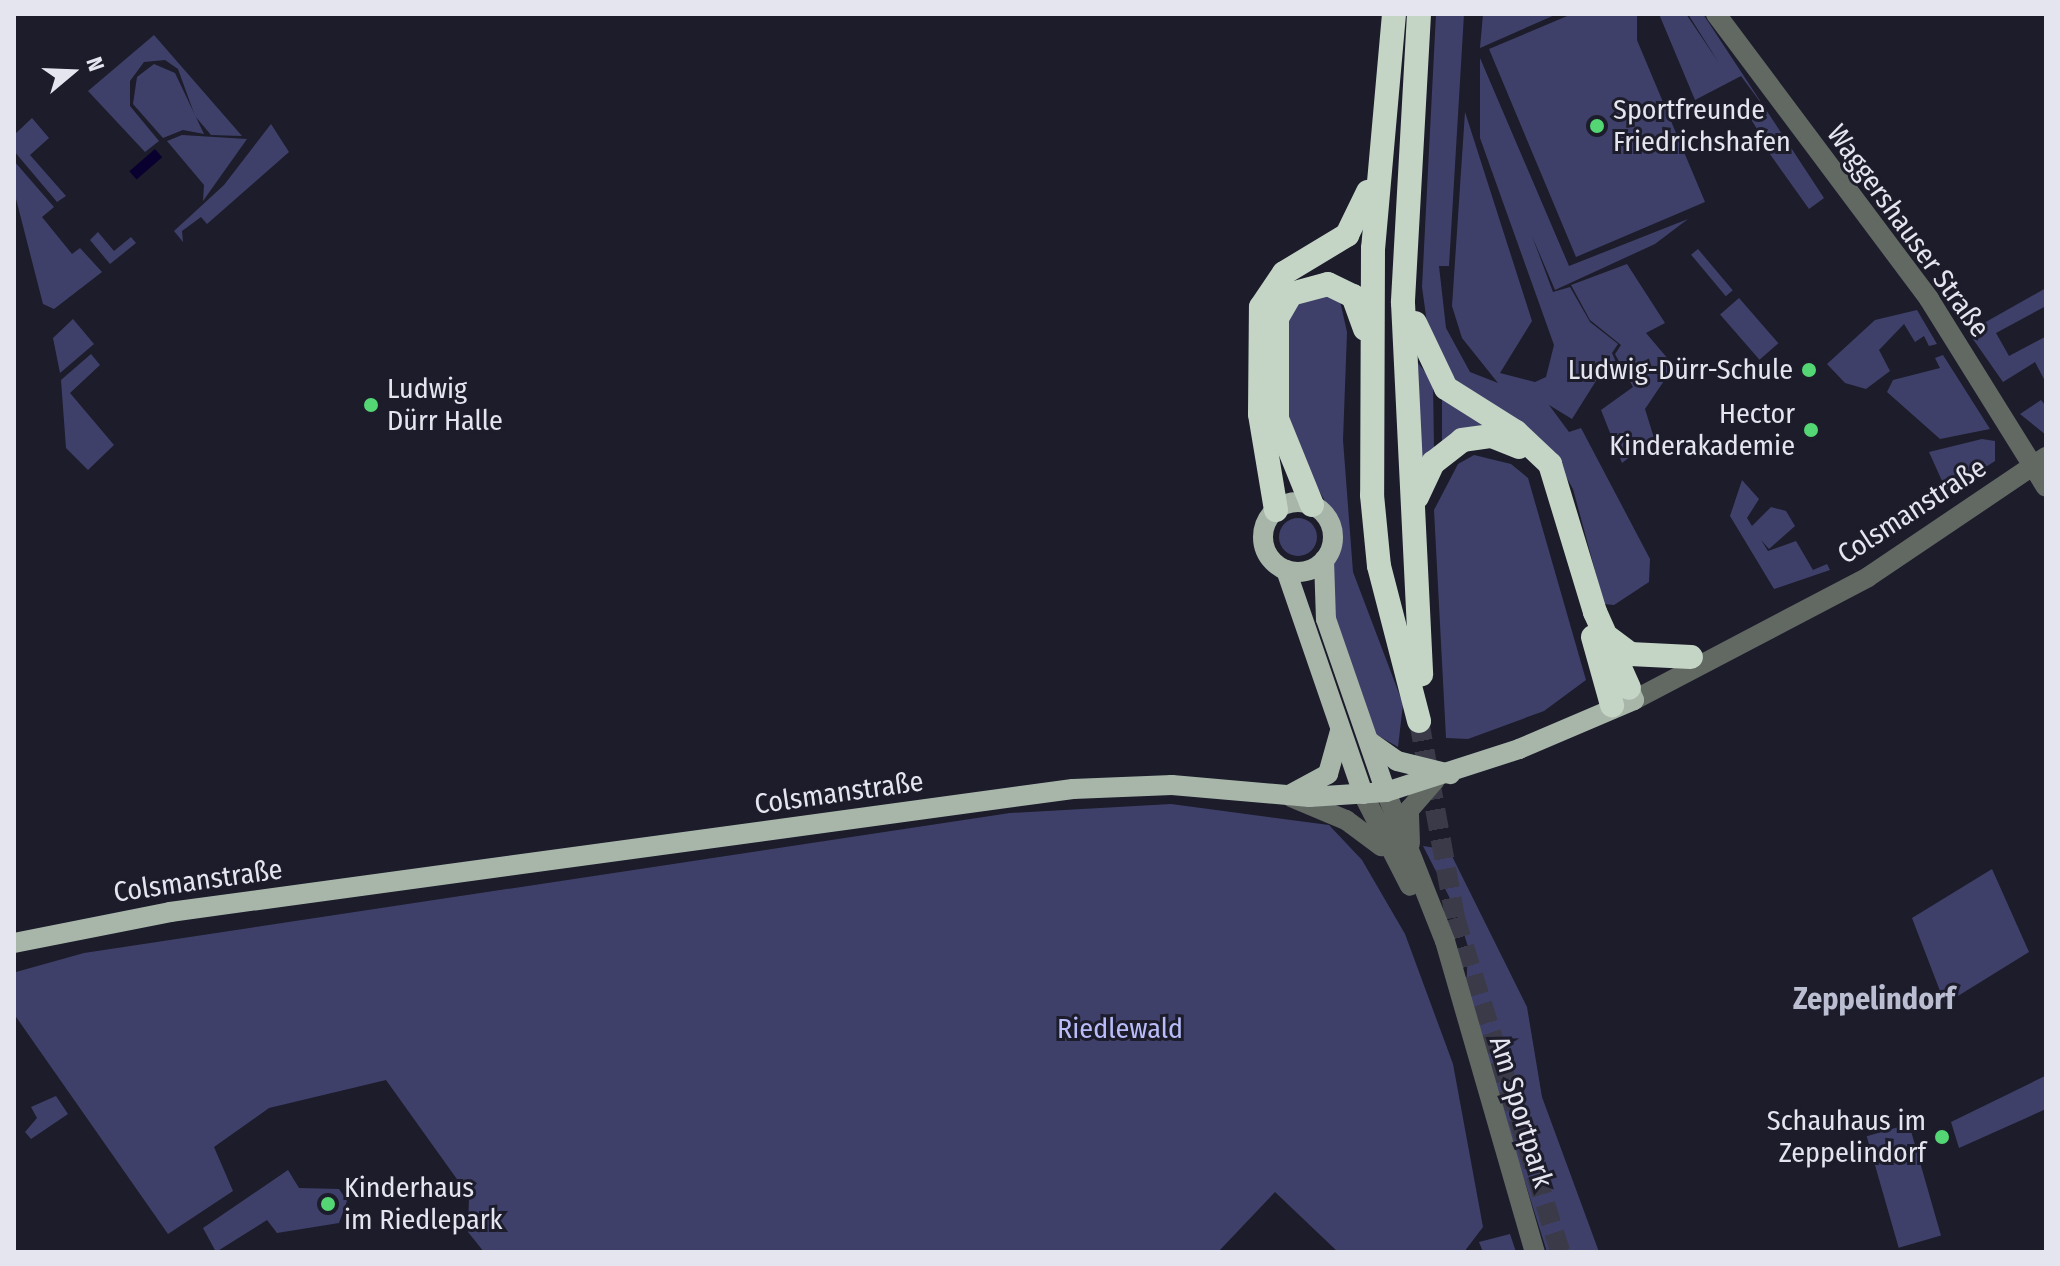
<!DOCTYPE html>
<meta charset="utf-8">
<style>
body{margin:0}
#map{position:relative;width:2060px;height:1266px;overflow:hidden;background:#1c1c2b;font-family:"Fira Sans Condensed",sans-serif}
div>[style]{position:absolute}
[style*='--x']{left:calc(var(--x)*1px);top:calc(var(--y)*1px);width:calc(var(--w)*1px);rotate:calc(var(--a)*1deg)}
.green>*{inset:0;background:#3f4069;transform-origin:0 0}
.round{border-radius:50%}
.water>*{inset:0;background:#0a0030;transform-origin:0 0}
.major-tunnel>*{height:20px;margin-top:-10px;transform-origin:0;background:repeating-linear-gradient(90deg,#3a3a48 0 20px,transparent 0 30px)}
.minor>*{height:20px;margin:-10px;padding:0 10px;transform-origin:10px;border-radius:10px;background:#626963}
.major>*{height:20px;margin:-10px;padding:0 10px;transform-origin:10px;border-radius:10px;background:#a8b6aa}
.major>.ring{margin:-10px;padding:0;box-sizing:content-box;background:none;border:20px solid #a8b6aa;border-radius:50%}
.highway>*{height:24px;margin:-12px;padding:0 12px;transform-origin:12px;border-radius:12px;background:#c4d5c6}
.dots>*{width:22px;height:22px;translate:-50% -50%;box-sizing:border-box;border:4px solid #1c1c2b;border-radius:50%}
span{translate:-50% -50%;white-space:nowrap;text-align:center;line-height:1.15;-webkit-text-stroke:6px #1c1c2b;paint-order:stroke}
.poi-label{font-size:28px;color:#e4e5ef}
.left{translate:0 -50%;text-align:left}
.right{translate:-100% -50%;text-align:right}
.street-label{font-size:28px;color:#e4e5ef}
.park-label{font-size:28px;color:#b9bcf9}
.neighbourhood-label{font-size:30px;color:#bbbdd1;font-weight:700}
.frame{position:absolute;inset:0;border:16px solid #e4e5ef;pointer-events:none}
.north{position:absolute;left:32px;top:32px;width:80px;height:80px;-webkit-text-stroke:6px #1c1c2b;paint-order:stroke;rotate:71deg;font-size:22px;font-weight:700;line-height:32px;text-align:center;color:#e4e5ef}
.north::after{content:'';display:block;margin:auto;width:28px;height:36px;background:#e4e5ef;clip-path:polygon(50% 0,100% 100%,50% 72%,0 100%)}
</style>
<div id="map">
<div class="green">
<i style="clip-path:polygon(1436px 14px,1464px 14px,1449px 266px,1439px 266px,1446px 328px,1470px 372px,1498px 383px,1462px 338px,1452px 306px,1465px 112px,1532px 321px,1500px 373px,1535px 382px,1546px 377px,1554px 345px,1480px 138px,1480px 58px,1569px 266px,1688px 219px,1655px 244px,1555px 290px,1532px 236px,1553px 292px,1570px 287px,1590px 322px,1618px 344px,1612px 353px,1618px 367px,1606px 365px,1572px 419px,1549px 405px,1569px 432px,1581px 428px,1650px 559px,1649px 582px,1614px 605px,1604px 604px,1573px 489px,1551px 450px,1462px 388px,1430px 345px,1422px 287px)"></i>
<i style="clip-path:polygon(1483px 14px,1557px 14px,1480px 48px)"></i>
<i style="clip-path:polygon(1572px 14px,1626px 14px,1705px 202px,1576px 257px,1489px 49px)"></i>
<i style="left:1627px;top:14px;width:10px;height:204px"></i>
<i style="clip-path:polygon(1659px 14px,1686px 14px,1719px 63px,1688px 14px,1703px 14px,1824px 198px,1809px 209px,1767px 150px,1755px 148px,1762px 137px,1749px 116px,1761px 103px,1741px 76px,1695px 100px)"></i>
<i style="clip-path:polygon(154px 35px,242px 136px,211px 135px,195px 116px,178px 69px,165px 60px,144px 62px,130px 81px,130px 106px,159px 141px,145px 152px,88px 91px)"></i>
<i style="clip-path:polygon(154px 64px,175px 73px,204px 134px,183px 130px,163px 138px,133px 104px,137px 77px)"></i>
<i style="clip-path:polygon(32px 118px,49px 138px,30px 155px,66px 196px,57px 202px,14px 151px,14px 135px)"></i>
<i style="clip-path:polygon(271px 124px,289px 152px,207px 224px,201px 217px,182px 231px,183px 242px,174px 231px,224px 185px)"></i>
<i style="clip-path:polygon(182px 135px,247px 139px,203px 201px,204px 185px,167px 141px)"></i>
<i style="clip-path:polygon(14px 161px,54px 207px,42px 217px,72px 254px,80px 248px,102px 272px,54px 309px,43px 304px,14px 191px)"></i>
<i style="clip-path:polygon(98px 232px,114px 251px,131px 237px,136px 243px,110px 264px,90px 240px)"></i>
<i style="left:1698px;top:249px;width:54px;height:9px;rotate:50deg"></i>
<i style="clip-path:polygon(1627px 264px,1665px 323px,1646px 333px,1674px 366px,1645px 409px,1654px 438px,1622px 463px,1601px 410px,1633px 387px,1615px 354px,1621px 345px,1590px 320px,1571px 285px)"></i>
<i style="clip-path:polygon(2046px 288px,2046px 306px,1996px 333px,2009px 356px,2045px 337px,2046px 383px,2035px 362px,2003px 382px,1968px 332px)"></i>
<i style="clip-path:polygon(1324px 292px,1340px 301px,1347px 332px,1343px 440px,1353px 572px,1403px 704px,1398px 747px,1370px 731px,1331px 611px,1329px 578px,1340px 529px,1285px 428px,1288px 309px)"></i>
<i style="left:1739px;top:298px;width:60px;height:25px;rotate:49deg"></i>
<i style="clip-path:polygon(1917px 310px,1937px 344px,1929px 346px,1924px 336px,1915px 342px,1904px 324px,1879px 350px,1890px 371px,1866px 389px,1845px 383px,1827px 364px,1875px 320px)"></i>
<i style="clip-path:polygon(73px 319px,94px 344px,60px 373px,53px 338px)"></i>
<i style="clip-path:polygon(91px 354px,100px 365px,70px 393px,114px 445px,88px 470px,66px 448px,61px 380px)"></i>
<i style="clip-path:polygon(1943px 355px,1990px 429px,1940px 439px,1887px 392px,1893px 380px,1940px 368px,1935px 358px)"></i>
<i style="clip-path:polygon(1418px 363px,1433px 382px,1434px 452px,1419px 469px)"></i>
<i style="clip-path:polygon(1442px 391px,1500px 432px,1442px 446px)"></i>
<i style="clip-path:polygon(2041px 400px,2046px 406px,2046px 435px,2020px 414px)"></i>
<i style="clip-path:polygon(1982px 439px,1995px 441px,1995px 461px,1947px 492px,1929px 452px)"></i>
<i style="clip-path:polygon(1474px 455px,1511px 464px,1528px 478px,1586px 680px,1544px 711px,1468px 739px,1446px 738px,1434px 510px,1458px 464px)"></i>
<i style="clip-path:polygon(1742px 480px,1759px 499px,1747px 518px,1752px 526px,1771px 507px,1786px 511px,1795px 526px,1769px 549px,1761px 540px,1768px 551px,1796px 541px,1813px 570px,1827px 564px,1830px 570px,1774px 589px,1730px 516px)"></i>
<i class="round" style="left:1279px;top:518px;width:38px;height:38px"></i>
<i style="clip-path:polygon(1171px 804px,1329px 825px,1362px 860px,1405px 934px,1453px 1064px,1483px 1227px,1464px 1252px,1338px 1252px,1275px 1192px,1218px 1252px,484px 1252px,468px 1232px,469px 1196px,386px 1080px,269px 1108px,214px 1147px,233px 1191px,168px 1234px,14px 1014px,16px 972px,84px 953px,1010px 813px)"></i>
<i style="clip-path:polygon(1423px 846px,1449px 850px,1527px 1007px,1542px 1097px,1599px 1252px,1547px 1252px,1466px 994px,1468px 947px,1458px 914px)"></i>
<i style="clip-path:polygon(1992px 869px,2029px 952px,1945px 1004px,1912px 918px)"></i>
<i style="clip-path:polygon(2045px 1076px,2046px 1109px,1959px 1148px,1951px 1122px)"></i>
<i style="clip-path:polygon(56px 1096px,68px 1114px,31px 1139px,25px 1132px,37px 1118px,31px 1107px)"></i>
<i style="left:1909px;top:1124px;width:116px;height:44px;rotate:74deg"></i>
<i style="clip-path:polygon(288px 1170px,299px 1188px,339px 1189px,347px 1201px,339px 1223px,277px 1233px,267px 1220px,216px 1252px,203px 1228px)"></i>
<i style="clip-path:polygon(1510px 1234px,1516px 1252px,1483px 1252px,1479px 1242px)"></i>
</div>
<div class="water">
<i style="left:155px;top:149px;width:11px;height:34px;rotate:49deg"></i>
</div>
<div class="major-tunnel">
<i style="--x:1419;--y:721;--w:200;--a:79.6"></i>
<i style="--x:1455;--y:918;--w:350;--a:72.5"></i>
</div>
<div class="minor">
<i style="--x:1716;--y:14;--w:356;--a:53.2"></i>
<i style="--x:1929;--y:299;--w:221;--a:58.1"></i>
<i style="--x:1634;--y:700;--w:264;--a:-27.7"></i>
<i style="--x:1868;--y:577;--w:215;--a:-34"></i>
<i style="--x:1386;--y:792;--w:160;--a:68.4"></i>
<i style="--x:1445;--y:941;--w:324;--a:73.9"></i>
<i style="--x:1363;--y:794;--w:103;--a:62.9"></i>
<i style="--x:1291;--y:797;--w:60;--a:22.7"></i>
<i style="--x:1346;--y:820;--w:44;--a:36.6"></i>
<i style="--x:1410;--y:843;--w:33;--a:-92"></i>
<i style="--x:1409;--y:810;--w:40;--a:-49"></i>
</div>
<div class="major">
<i class="ring" style="left:1263px;top:502px;width:50px;height:50px"></i>
<i style="--x:1324;--y:560;--w:59;--a:88.1"></i>
<i style="--x:1326;--y:619;--w:183;--a:70.9"></i>
<i style="--x:1286;--y:570;--w:237;--a:71"></i>
<i style="--x:1370;--y:742;--w:33;--a:35"></i>
<i style="--x:1397;--y:761;--w:55;--a:13.8"></i>
<i style="--x:1291;--y:794;--w:42;--a:-28.4"></i>
<i style="--x:1328;--y:774;--w:45;--a:-74.4"></i>
<i style="--x:14;--y:943;--w:159;--a:-11.2"></i>
<i style="--x:170;--y:912;--w:911;--a:-7.76"></i>
<i style="--x:1073;--y:789;--w:99;--a:-2.3"></i>
<i style="--x:1172;--y:785;--w:138;--a:5"></i>
<i style="--x:1309;--y:797;--w:77;--a:-3.7"></i>
<i style="--x:1386;--y:792;--w:140;--a:-17.9"></i>
<i style="--x:1519;--y:749;--w:125;--a:-23.1"></i>
<i style="--x:1634;--y:700;--w:13;--a:-113"></i>
<i style="--x:1629;--y:688;--w:16;--a:135"></i>
</div>
<div class="highway">
<i style="--x:1394;--y:14;--w:235;--a:95.1"></i>
<i style="--x:1373;--y:248;--w:247;--a:90.2"></i>
<i style="--x:1372;--y:495;--w:71;--a:84.4"></i>
<i style="--x:1379;--y:566;--w:160;--a:75.5"></i>
<i style="--x:1419;--y:14;--w:289;--a:93.2"></i>
<i style="--x:1403;--y:303;--w:372;--a:87.2"></i>
<i style="--x:1415;--y:323;--w:72;--a:64.5"></i>
<i style="--x:1446;--y:388;--w:83;--a:32.2"></i>
<i style="--x:1516;--y:432;--w:47;--a:43.3"></i>
<i style="--x:1550;--y:464;--w:155;--a:73.1"></i>
<i style="--x:1595;--y:612;--w:83;--a:65.9"></i>
<i style="--x:1417;--y:497;--w:38;--a:-65"></i>
<i style="--x:1433;--y:463;--w:37;--a:-38"></i>
<i style="--x:1462;--y:440;--w:30;--a:-8"></i>
<i style="--x:1492;--y:436;--w:29;--a:22"></i>
<i style="--x:1312;--y:505;--w:93;--a:-112.1"></i>
<i style="--x:1277;--y:419;--w:101;--a:-90"></i>
<i style="--x:1277;--y:318;--w:28;--a:-60"></i>
<i style="--x:1291;--y:294;--w:38;--a:-15"></i>
<i style="--x:1328;--y:284;--w:28;--a:26"></i>
<i style="--x:1353;--y:296;--w:35;--a:70"></i>
<i style="--x:1276;--y:510;--w:97;--a:-99.5"></i>
<i style="--x:1260;--y:414;--w:107;--a:-89.5"></i>
<i style="--x:1261;--y:307;--w:41;--a:-55.9"></i>
<i style="--x:1284;--y:273;--w:74;--a:-31.1"></i>
<i style="--x:1347;--y:235;--w:48;--a:-64"></i>
<i style="--x:1593;--y:637;--w:71;--a:74.4"></i>
<i style="--x:1609;--y:638;--w:26;--a:37"></i>
<i style="--x:1630;--y:654;--w:61;--a:2.8"></i>
</div>
<div class="dots">
<i style="left:1597px;top:126px;background:#53d673"></i>
<i style="left:1809px;top:370px;background:#53d673"></i>
<i style="left:371px;top:405px;background:#53d673"></i>
<i style="left:1811px;top:430px;background:#53d673"></i>
<i style="left:1942px;top:1137px;background:#53d673"></i>
<i style="left:328px;top:1204px;background:#53d673"></i>
</div>
<div class="poi-label">
<span class="left" style="left:1613px;top:126px">Sportfreunde<br>Friedrichshafen</span>
<span class="right" style="left:1793px;top:370px">Ludwig-Dürr-Schule</span>
<span class="left" style="left:387px;top:405px">Ludwig<br>Dürr Halle</span>
<span class="right" style="left:1795px;top:430px">Hector<br>Kinderakademie</span>
<span class="right" style="left:1926px;top:1137px">Schauhaus im<br>Zeppelindorf</span>
<span class="left" style="left:344px;top:1204px">Kinderhaus<br>im Riedlepark</span>
</div>
<div class="street-label">
<span style="left:1908px;top:231px;rotate:54deg">Waggershauser Straße</span>
<span style="left:1912px;top:511px;rotate:-33deg">Colsmanstraße</span>
<span style="left:839px;top:793px;rotate:-8deg">Colsmanstraße</span>
<span style="left:198px;top:881px;rotate:-8deg">Colsmanstraße</span>
<span style="left:1521px;top:1112px;rotate:73deg">Am Sportpark</span>
</div>
<div class="park-label">
<span style="left:1120px;top:1029px">Riedlewald</span>
</div>
<div class="neighbourhood-label">
<span style="left:1874px;top:999px">Zeppelindorf</span>
</div>
<div class="frame"></div>
<div class="north">N</div>
</div>
